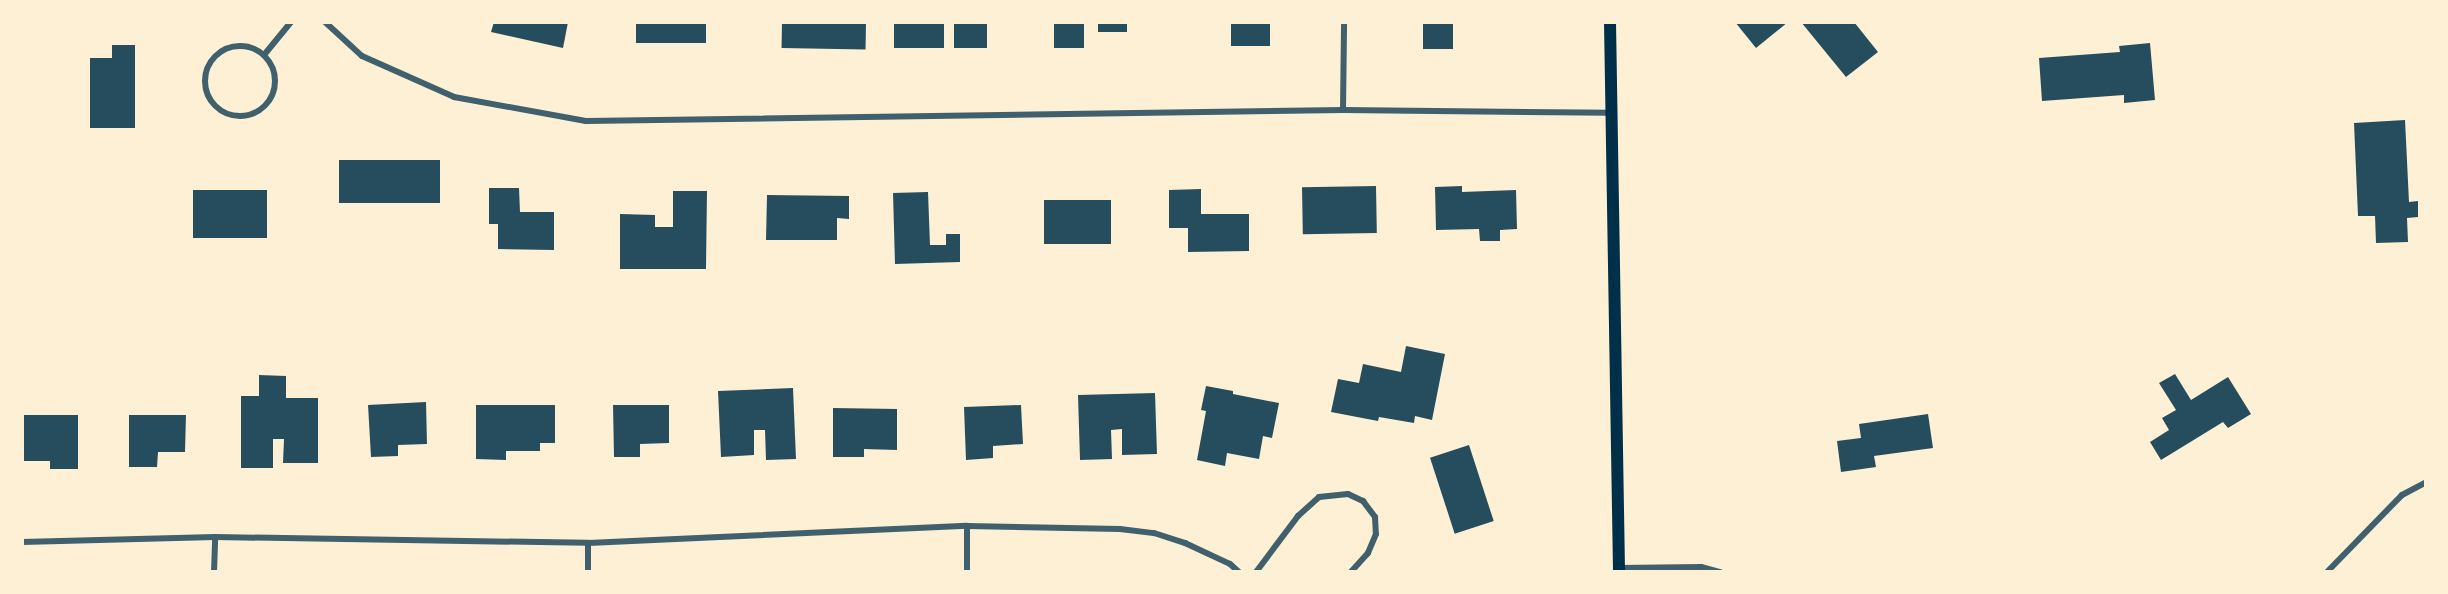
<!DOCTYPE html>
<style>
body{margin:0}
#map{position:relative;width:2448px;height:594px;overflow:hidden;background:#fdf0d5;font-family:"Roboto Condensed",sans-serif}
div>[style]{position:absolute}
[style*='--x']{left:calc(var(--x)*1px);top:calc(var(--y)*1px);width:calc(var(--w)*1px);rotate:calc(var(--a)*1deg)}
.building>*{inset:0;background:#264d5e;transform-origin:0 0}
.minor>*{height:6px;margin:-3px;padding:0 3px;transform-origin:3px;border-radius:3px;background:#3f606c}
.minor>.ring{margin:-3px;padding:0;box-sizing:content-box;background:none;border:6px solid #3f606c;border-radius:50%}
.secondary>*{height:12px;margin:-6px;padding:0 6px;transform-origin:6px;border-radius:6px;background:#003049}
span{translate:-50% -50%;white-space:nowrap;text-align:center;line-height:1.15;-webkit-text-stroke:4.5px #fdf0d5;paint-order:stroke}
.frame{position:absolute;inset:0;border:24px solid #fdf0d5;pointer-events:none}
</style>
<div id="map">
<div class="building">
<i style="clip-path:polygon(494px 22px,568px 22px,563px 48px,491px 32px)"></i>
<i style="left:636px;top:22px;width:70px;height:21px"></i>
<i style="left:782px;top:22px;width:84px;height:26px;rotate:1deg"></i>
<i style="left:894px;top:22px;width:50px;height:26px"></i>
<i style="left:954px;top:22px;width:33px;height:26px"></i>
<i style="left:1054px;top:22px;width:30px;height:26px"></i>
<i style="left:1098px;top:22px;width:29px;height:10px"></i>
<i style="left:1231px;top:22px;width:39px;height:24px"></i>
<i style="left:1423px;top:22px;width:30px;height:27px"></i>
<i style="clip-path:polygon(1735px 22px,1788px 22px,1756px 48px)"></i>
<i style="clip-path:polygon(1801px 22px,1854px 22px,1878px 52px,1846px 77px)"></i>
<i style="clip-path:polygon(2150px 43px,2155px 100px,2124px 103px,2124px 95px,2042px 101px,2039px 58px,2120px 52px,2119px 46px)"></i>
<i style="clip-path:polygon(112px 45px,135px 45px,135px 128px,90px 128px,90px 58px,112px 58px)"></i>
<i style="clip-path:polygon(2405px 120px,2409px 202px,2418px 201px,2418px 217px,2407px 218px,2408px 242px,2376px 243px,2375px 216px,2358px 216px,2354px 123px)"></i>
<i style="left:339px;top:160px;width:101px;height:43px"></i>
<i style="left:1376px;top:186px;width:47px;height:74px;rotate:89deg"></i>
<i style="clip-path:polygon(1462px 186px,1462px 192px,1516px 190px,1517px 229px,1500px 230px,1500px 241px,1480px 241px,1479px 229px,1436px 230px,1435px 187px)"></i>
<i style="clip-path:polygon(489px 188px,519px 188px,520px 212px,554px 212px,554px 250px,498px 249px,498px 224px,489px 224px)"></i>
<i style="clip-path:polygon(1201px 189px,1201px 214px,1249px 214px,1249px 251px,1188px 252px,1188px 228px,1169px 228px,1169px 190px)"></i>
<i style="left:193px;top:190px;width:74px;height:48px"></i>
<i style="clip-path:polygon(673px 191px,707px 191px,706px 269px,620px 269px,620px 214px,655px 215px,655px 227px,673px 227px)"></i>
<i style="clip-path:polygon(928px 192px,930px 245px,946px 245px,946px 234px,960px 234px,960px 262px,895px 264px,893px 193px)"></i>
<i style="clip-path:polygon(767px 195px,849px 196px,849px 219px,837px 218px,837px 240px,766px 240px)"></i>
<i style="left:1044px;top:200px;width:67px;height:44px"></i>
<i style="clip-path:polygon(1406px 346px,1445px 354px,1432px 420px,1415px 416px,1414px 423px,1379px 417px,1378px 421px,1331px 412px,1338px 379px,1359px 383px,1363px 364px,1401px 372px)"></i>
<i style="clip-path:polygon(2175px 374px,2191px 400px,2228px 377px,2251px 414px,2228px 428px,2223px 422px,2161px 460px,2150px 442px,2169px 430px,2162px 418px,2176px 410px,2159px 383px)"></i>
<i style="clip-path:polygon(259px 375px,286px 376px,286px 398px,318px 398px,318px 463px,283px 463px,284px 439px,273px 439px,273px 468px,241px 468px,241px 396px,259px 396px)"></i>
<i style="clip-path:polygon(1206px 386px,1233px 391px,1233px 394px,1279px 403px,1272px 438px,1263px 436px,1259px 459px,1227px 453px,1225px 466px,1197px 460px,1206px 411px,1201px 410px)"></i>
<i style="clip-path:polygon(793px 388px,796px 459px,766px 460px,765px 430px,754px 430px,754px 455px,721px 457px,718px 391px)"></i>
<i style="clip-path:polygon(1155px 393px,1157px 454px,1122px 455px,1122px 429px,1111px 430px,1112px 459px,1080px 460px,1078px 395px)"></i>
<i style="clip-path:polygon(426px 402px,427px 444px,398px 445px,398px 456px,371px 457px,368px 405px)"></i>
<i style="clip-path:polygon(476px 405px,555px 405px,555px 443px,540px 443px,540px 451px,506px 451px,506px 460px,476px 459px)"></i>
<i style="clip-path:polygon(613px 405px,669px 405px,669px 443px,640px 444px,640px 457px,614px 457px)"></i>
<i style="clip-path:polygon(1021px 405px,1023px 444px,993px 446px,993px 458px,966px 460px,964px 407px)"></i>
<i style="clip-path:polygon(833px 408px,897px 409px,897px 450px,864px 449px,864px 457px,833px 457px)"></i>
<i style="clip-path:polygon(1928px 414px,1933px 448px,1874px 456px,1876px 467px,1841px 472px,1837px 441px,1861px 438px,1859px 424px)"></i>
<i style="clip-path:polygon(22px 415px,78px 415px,78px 469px,50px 469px,50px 461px,22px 461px)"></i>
<i style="clip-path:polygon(129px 415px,186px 415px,185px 452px,158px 452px,157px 467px,129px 467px)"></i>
<i style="left:1469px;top:445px;width:80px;height:41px;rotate:72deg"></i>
</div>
<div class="minor">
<i style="--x:325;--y:22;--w:50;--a:42.6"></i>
<i style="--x:362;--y:56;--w:101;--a:24"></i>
<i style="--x:454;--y:97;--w:134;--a:10.3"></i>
<i style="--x:586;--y:121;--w:757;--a:-0.83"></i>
<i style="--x:1343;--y:110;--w:268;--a:0.6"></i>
<i class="ring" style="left:205px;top:46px;width:64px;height:64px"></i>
<i style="--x:264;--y:55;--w:43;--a:-50.7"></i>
<i style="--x:1343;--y:110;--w:88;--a:-89.3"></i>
<i style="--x:967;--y:526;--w:46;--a:90"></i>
<i style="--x:22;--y:542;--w:193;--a:-1.5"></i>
<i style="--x:215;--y:537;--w:373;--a:0.9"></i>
<i style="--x:588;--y:543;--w:379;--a:-2.6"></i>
<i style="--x:967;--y:526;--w:153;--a:1.1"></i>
<i style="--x:1120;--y:529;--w:34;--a:7"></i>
<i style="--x:1154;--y:533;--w:33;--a:18"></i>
<i style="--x:1185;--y:543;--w:50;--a:25"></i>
<i style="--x:1230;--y:564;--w:12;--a:42"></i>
<i style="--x:1619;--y:568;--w:82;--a:-0.7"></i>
<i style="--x:1701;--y:567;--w:20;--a:15"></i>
<i style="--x:214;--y:572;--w:35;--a:-88"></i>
<i style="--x:588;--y:572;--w:29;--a:-90"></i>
<i style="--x:1256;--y:572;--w:70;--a:-53.1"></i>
<i style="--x:1298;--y:516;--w:28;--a:-42"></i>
<i style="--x:1319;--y:497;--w:29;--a:-6"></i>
<i style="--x:1348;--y:494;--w:17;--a:25"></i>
<i style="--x:1363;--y:501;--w:20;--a:53"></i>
<i style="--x:1375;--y:517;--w:17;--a:87"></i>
<i style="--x:1376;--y:534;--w:21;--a:113"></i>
<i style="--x:1368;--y:553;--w:25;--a:132"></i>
<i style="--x:2327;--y:572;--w:107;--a:-45.8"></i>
<i style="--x:2402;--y:495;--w:27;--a:-28"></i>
</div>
<div class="secondary">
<i style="--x:1610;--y:22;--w:550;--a:89.06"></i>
</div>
<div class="frame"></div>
</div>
